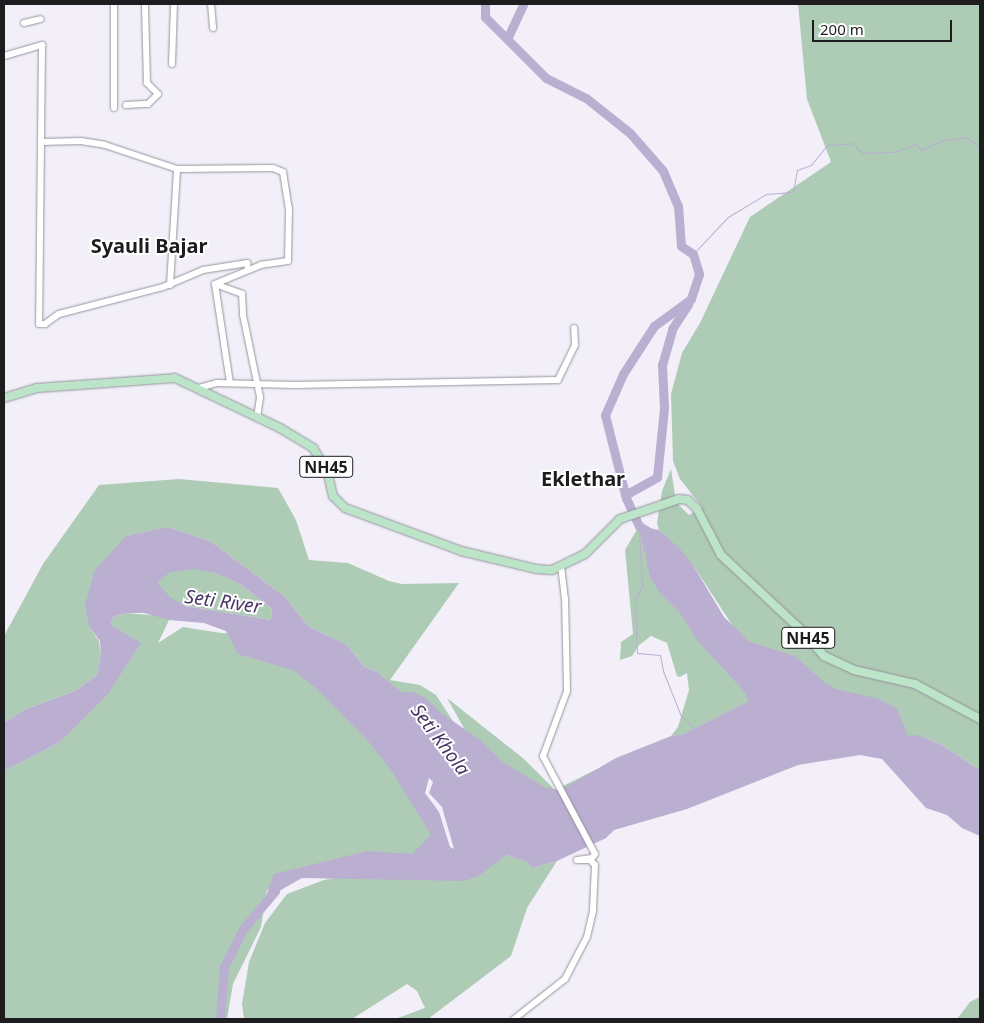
<!DOCTYPE html>
<style>
body{margin:0}
#map{position:relative;width:984px;height:1023px;overflow:hidden;background:#f2eff9;font-family:"Noto Sans",sans-serif}
div>[style]{position:absolute}
[style*='--x']{left:calc(var(--x)*1px);top:calc(var(--y)*1px);width:calc(var(--w)*1px);rotate:calc(var(--a)*1deg)}
.green>*{inset:0;background:#aecbb5}
.water>*{inset:0;background:#baaed1}
.stream>*{height:1px;margin:-0.5px;padding:0 0.5px;transform-origin:0.5px;border-radius:0.5px;background:#baaed1}
.river>*{height:9px;margin:-4.5px;padding:0 4.5px;transform-origin:4.5px;border-radius:4.5px;background:#baaed1}
.roads{filter:drop-shadow(0 0 1px #96939c) drop-shadow(0 0 1px #96939c)}
.minor>*{height:6px;margin:-3px;padding:0 3px;transform-origin:3px;border-radius:3px;background:#fff}
.major>*{height:8px;margin:-4px;padding:0 4px;transform-origin:4px;border-radius:4px;background:#bbe4c8}
span{translate:-50% -50%;white-space:nowrap;text-align:center;line-height:1.15;-webkit-text-stroke:4px #fff;paint-order:stroke}
.shield-label span{padding:1px 4px;background:#fff;border:1px solid;border-radius:4px;-webkit-text-stroke-width:0}
.shield-label{font-size:16px;color:#1d1c1f;font-weight:700}
.water-label{font-size:19px;color:#493665;font-style:italic}
.quarter-label{font-size:20px;color:#1d1c1f;font-weight:700}
.frame{position:absolute;inset:0;border:5px solid #1d1c1f;pointer-events:none}
.scale{position:absolute;left:812px;top:20px;width:140px;height:22px;box-sizing:border-box;border:2px solid #1d1c1f;border-top:0;padding-left:6px;font-size:15px;line-height:18px;white-space:nowrap;color:#1d1c1f;-webkit-text-stroke:4px #fff;paint-order:stroke}
</style>
<div id="map">
<div class="green">
<i style="clip-path:polygon(798px 4px,980px 4px,980px 770px,940px 744px,922px 737px,901px 737px,740px 637px,693px 565px,659px 530px,657px 523px,662px 491px,671px 469px,676px 502px,689px 515px,702px 507px,680px 479px,673px 461px,671px 394px,682px 353px,700px 323px,750px 217px,831px 162px,807px 99px)"></i>
<i style="clip-path:polygon(179px 479px,278px 488px,296px 520px,309px 560px,348px 563px,389px 581px,402px 584px,459px 583px,390px 680px,420px 685px,436px 695px,458px 729px,402px 695px,377px 672px,363px 666px,346px 644px,309px 627px,285px 597px,210px 541px,167px 527px,126px 536px,90px 628px,99px 641px,101px 654px,97px 675px,75px 691px,24px 710px,4px 723px,4px 636px,43px 564px,99px 485px)"></i>
<i style="clip-path:polygon(639px 526px,761px 699px,750px 701px,684px 734px,671px 736px,678px 727px,689px 690px,687px 673px,680px 677px,677px 676px,667px 643px,651px 636px,639px 645px,632px 656px,620px 660px,621px 642px,633px 634px,625px 550px)"></i>
<i style="clip-path:polygon(167px 548px,240px 584px,272px 609px,271px 620px,107px 593px)"></i>
<i style="clip-path:polygon(127px 613px,160px 616px,169px 620px,158px 643px,183px 627px,221px 633px,259px 635px,352px 713px,450px 847px,460px 853px,322px 867px,267px 890px,261px 927px,233px 984px,227px 1019px,4px 1019px,4px 771px,60px 742px,120px 675px,140px 643px,111px 625px,113px 617px)"></i>
<i style="clip-path:polygon(447px 698px,524px 759px,555px 790px,597px 769px,551px 816px,465px 730px)"></i>
<i style="clip-path:polygon(506px 855px,529px 862px,532px 868px,557px 861px,527px 908px,511px 956px,428px 1019px,395px 1019px,425px 1008px,417px 991px,407px 984px,352px 1019px,244px 1019px,242px 1004px,249px 962px,265px 923px,287px 894px,324px 880px,354px 874px)"></i>
<i style="clip-path:polygon(980px 997px,980px 1019px,957px 1019px,970px 1002px)"></i>
</div>
<div class="water">
<i style="clip-path:polygon(evenodd,639px 526px,659px 530px,679px 548px,693px 565px,724px 617px,750px 642px,795px 656px,825px 683px,836px 689px,879px 699px,897px 709px,908px 736px,917px 735px,940px 744px,980px 770px,980px 836px,962px 828px,947px 815px,926px 808px,882px 759px,860px 755px,798px 765px,687px 809px,614px 830px,606px 838px,557px 861px,532px 868px,528px 862px,506px 855px,480px 875px,465px 881px,302px 878px,265px 899px,274px 874px,367px 851px,412px 854px,431px 835px,391px 770px,368px 741px,318px 690px,293px 670px,238px 654px,226px 631px,204px 623px,169px 620px,144px 613px,127px 613px,113px 617px,111px 625px,141px 643px,108px 694px,60px 742px,4px 771px,4px 723px,24px 710px,75px 691px,97px 675px,101px 654px,100px 641px,90px 628px,85px 605px,95px 570px,126px 536px,167px 527px,210px 541px,285px 597px,309px 627px,346px 644px,363px 666px,377px 672px,401px 692px,413px 692px,427px 699px,441px 713px,479px 739px,504px 763px,546px 788px,561px 790px,616px 758px,671px 736px,684px 734px,749px 701px,743px 690px,697px 640px,680px 613px,659px 592px,650px 577px,639px 526px,195px 569px,216px 573px,240px 584px,272px 609px,271px 620px,185px 606px,171px 598px,157px 583px,170px 572px,195px 569px,639px 526px,429px 778px,433px 782px,429px 793px,442px 807px,454px 849px,450px 847px,439px 812px,425px 793px,429px 778px)"></i>
</div>
<div class="stream">
<i style="--x:693;--y:254;--w:51;--a:-46.6"></i>
<i style="--x:728;--y:217;--w:44;--a:-31.2"></i>
<i style="--x:766;--y:194;--w:27;--a:-4"></i>
<i style="--x:793;--y:192;--w:22;--a:-80"></i>
<i style="--x:797;--y:170;--w:15;--a:-20"></i>
<i style="--x:811;--y:165;--w:26;--a:-51"></i>
<i style="--x:827;--y:145;--w:26;--a:-4"></i>
<i style="--x:853;--y:143;--w:13;--a:51"></i>
<i style="--x:861;--y:153;--w:33;--a:-2"></i>
<i style="--x:894;--y:152;--w:23;--a:-20"></i>
<i style="--x:916;--y:144;--w:8;--a:50"></i>
<i style="--x:921;--y:150;--w:21;--a:-25"></i>
<i style="--x:940;--y:141;--w:26;--a:-9"></i>
<i style="--x:966;--y:137;--w:17;--a:33"></i>
<i style="--x:639;--y:526;--w:61;--a:87.2"></i>
<i style="--x:642;--y:587;--w:14;--a:120"></i>
<i style="--x:635;--y:599;--w:54;--a:87.9"></i>
<i style="--x:637;--y:653;--w:23;--a:5"></i>
<i style="--x:660;--y:655;--w:16;--a:79"></i>
<i style="--x:663;--y:671;--w:48;--a:68.2"></i>
<i style="--x:681;--y:716;--w:19;--a:43"></i>
</div>
<div class="river">
<i style="--x:485;--y:4;--w:13;--a:90"></i>
<i style="--x:485;--y:17;--w:86;--a:45"></i>
<i style="--x:546;--y:78;--w:45;--a:26.6"></i>
<i style="--x:586;--y:98;--w:56;--a:38.5"></i>
<i style="--x:630;--y:133;--w:50;--a:49"></i>
<i style="--x:663;--y:171;--w:38;--a:67"></i>
<i style="--x:678;--y:206;--w:40;--a:85.7"></i>
<i style="--x:681;--y:246;--w:14;--a:34"></i>
<i style="--x:693;--y:254;--w:21;--a:73"></i>
<i style="--x:699;--y:274;--w:26;--a:108"></i>
<i style="--x:691;--y:299;--w:46;--a:143.9"></i>
<i style="--x:654;--y:326;--w:57;--a:122.9"></i>
<i style="--x:623;--y:374;--w:45;--a:113.7"></i>
<i style="--x:605;--y:415;--w:86;--a:75.8"></i>
<i style="--x:626;--y:498;--w:31;--a:65"></i>
<i style="--x:639;--y:526;--w:12;--a:31"></i>
<i style="--x:507;--y:39;--w:38;--a:-65"></i>
<i style="--x:625;--y:495;--w:37;--a:-29"></i>
<i style="--x:657;--y:477;--w:69;--a:-84.2"></i>
<i style="--x:664;--y:408;--w:43;--a:-92.7"></i>
<i style="--x:662;--y:365;--w:37;--a:-74"></i>
<i style="--x:672;--y:329;--w:30;--a:-57"></i>
<i style="--x:220;--y:1019;--w:52;--a:-85.6"></i>
<i style="--x:224;--y:967;--w:42;--a:-63.4"></i>
<i style="--x:243;--y:929;--w:50;--a:-49.9"></i>
</div>
<div class="roads">
<div class="minor">
<i style="--x:114;--y:4;--w:104;--a:90"></i>
<i style="--x:211;--y:4;--w:24;--a:85"></i>
<i style="--x:24;--y:23;--w:17;--a:-13"></i>
<i style="--x:4;--y:56;--w:40;--a:-16"></i>
<i style="--x:42;--y:45;--w:279;--a:90.6"></i>
<i style="--x:39;--y:324;--w:6;--a:0"></i>
<i style="--x:45;--y:324;--w:17;--a:-36"></i>
<i style="--x:59;--y:314;--w:107;--a:-14.6"></i>
<i style="--x:163;--y:287;--w:43;--a:-23"></i>
<i style="--x:203;--y:270;--w:45;--a:-9"></i>
<i style="--x:247;--y:263;--w:6;--a:81"></i>
<i style="--x:172;--y:64;--w:60;--a:-88.1"></i>
<i style="--x:126;--y:105;--w:22;--a:-3"></i>
<i style="--x:148;--y:104;--w:14;--a:-45"></i>
<i style="--x:158;--y:94;--w:16;--a:-135"></i>
<i style="--x:147;--y:83;--w:79;--a:-91.5"></i>
<i style="--x:41;--y:142;--w:40;--a:-1.4"></i>
<i style="--x:81;--y:141;--w:24;--a:9"></i>
<i style="--x:105;--y:145;--w:76;--a:18.4"></i>
<i style="--x:177;--y:169;--w:96;--a:-0.6"></i>
<i style="--x:273;--y:168;--w:11;--a:22"></i>
<i style="--x:283;--y:172;--w:37;--a:81"></i>
<i style="--x:289;--y:209;--w:52;--a:91.1"></i>
<i style="--x:288;--y:261;--w:27;--a:172"></i>
<i style="--x:261;--y:265;--w:50;--a:157.6"></i>
<i style="--x:215;--y:284;--w:100;--a:81.4"></i>
<i style="--x:215;--y:284;--w:29;--a:20"></i>
<i style="--x:242;--y:294;--w:21;--a:87"></i>
<i style="--x:243;--y:315;--w:84;--a:78.3"></i>
<i style="--x:260;--y:397;--w:21;--a:98"></i>
<i style="--x:170;--y:285;--w:116;--a:-86.5"></i>
<i style="--x:199;--y:388;--w:18;--a:-16"></i>
<i style="--x:216;--y:383;--w:79;--a:1.5"></i>
<i style="--x:295;--y:385;--w:263;--a:-1.1"></i>
<i style="--x:558;--y:380;--w:39;--a:-64"></i>
<i style="--x:575;--y:345;--w:17;--a:-93"></i>
<i style="--x:514;--y:1019;--w:65;--a:-38.1"></i>
<i style="--x:565;--y:979;--w:47;--a:-62.4"></i>
<i style="--x:587;--y:937;--w:28;--a:-77"></i>
<i style="--x:593;--y:910;--w:45;--a:-87.5"></i>
<i style="--x:595;--y:865;--w:7;--a:-135"></i>
<i style="--x:590;--y:860;--w:13;--a:180"></i>
<i style="--x:577;--y:860;--w:15;--a:-8"></i>
<i style="--x:592;--y:858;--w:5;--a:-53"></i>
<i style="--x:595;--y:854;--w:111;--a:-118"></i>
<i style="--x:543;--y:756;--w:69;--a:-69.7"></i>
<i style="--x:567;--y:691;--w:92;--a:-91.2"></i>
<i style="--x:565;--y:599;--w:32;--a:-97"></i>
</div>
<div class="major">
<i style="--x:4;--y:398;--w:34;--a:-17"></i>
<i style="--x:37;--y:388;--w:138;--a:-4.1"></i>
<i style="--x:175;--y:378;--w:116;--a:25.5"></i>
<i style="--x:280;--y:428;--w:39;--a:31"></i>
<i style="--x:313;--y:448;--w:26;--a:58"></i>
<i style="--x:327;--y:470;--w:27;--a:77"></i>
<i style="--x:333;--y:496;--w:17;--a:45"></i>
<i style="--x:345;--y:508;--w:124;--a:20.3"></i>
<i style="--x:461;--y:551;--w:77;--a:13.5"></i>
<i style="--x:536;--y:569;--w:16;--a:4"></i>
<i style="--x:552;--y:570;--w:37;--a:-26"></i>
<i style="--x:585;--y:554;--w:49;--a:-45"></i>
<i style="--x:620;--y:519;--w:62;--a:-18.7"></i>
<i style="--x:679;--y:499;--w:9;--a:6"></i>
<i style="--x:688;--y:500;--w:13;--a:45"></i>
<i style="--x:697;--y:509;--w:52;--a:62.4"></i>
<i style="--x:721;--y:555;--w:107;--a:43.1"></i>
<i style="--x:799;--y:628;--w:38;--a:48"></i>
<i style="--x:824;--y:656;--w:33;--a:25"></i>
<i style="--x:854;--y:670;--w:63;--a:12.9"></i>
<i style="--x:915;--y:684;--w:74;--a:28.3"></i>
</div>
</div>
<div class="shield-label">
<span style="left:326px;top:467px">NH45</span>
<span style="left:808px;top:638px">NH45</span>
</div>
<div class="water-label">
<span style="left:223px;top:602px;rotate:8deg">Seti River</span>
<span style="left:440px;top:740px;rotate:53deg">Seti Khola</span>
</div>
<div class="quarter-label">
<span style="left:149px;top:245px">Syauli Bajar</span>
<span style="left:583px;top:478px">Eklethar</span>
</div>
<div class="frame"></div>
<div class="scale">200 m</div>
</div>
